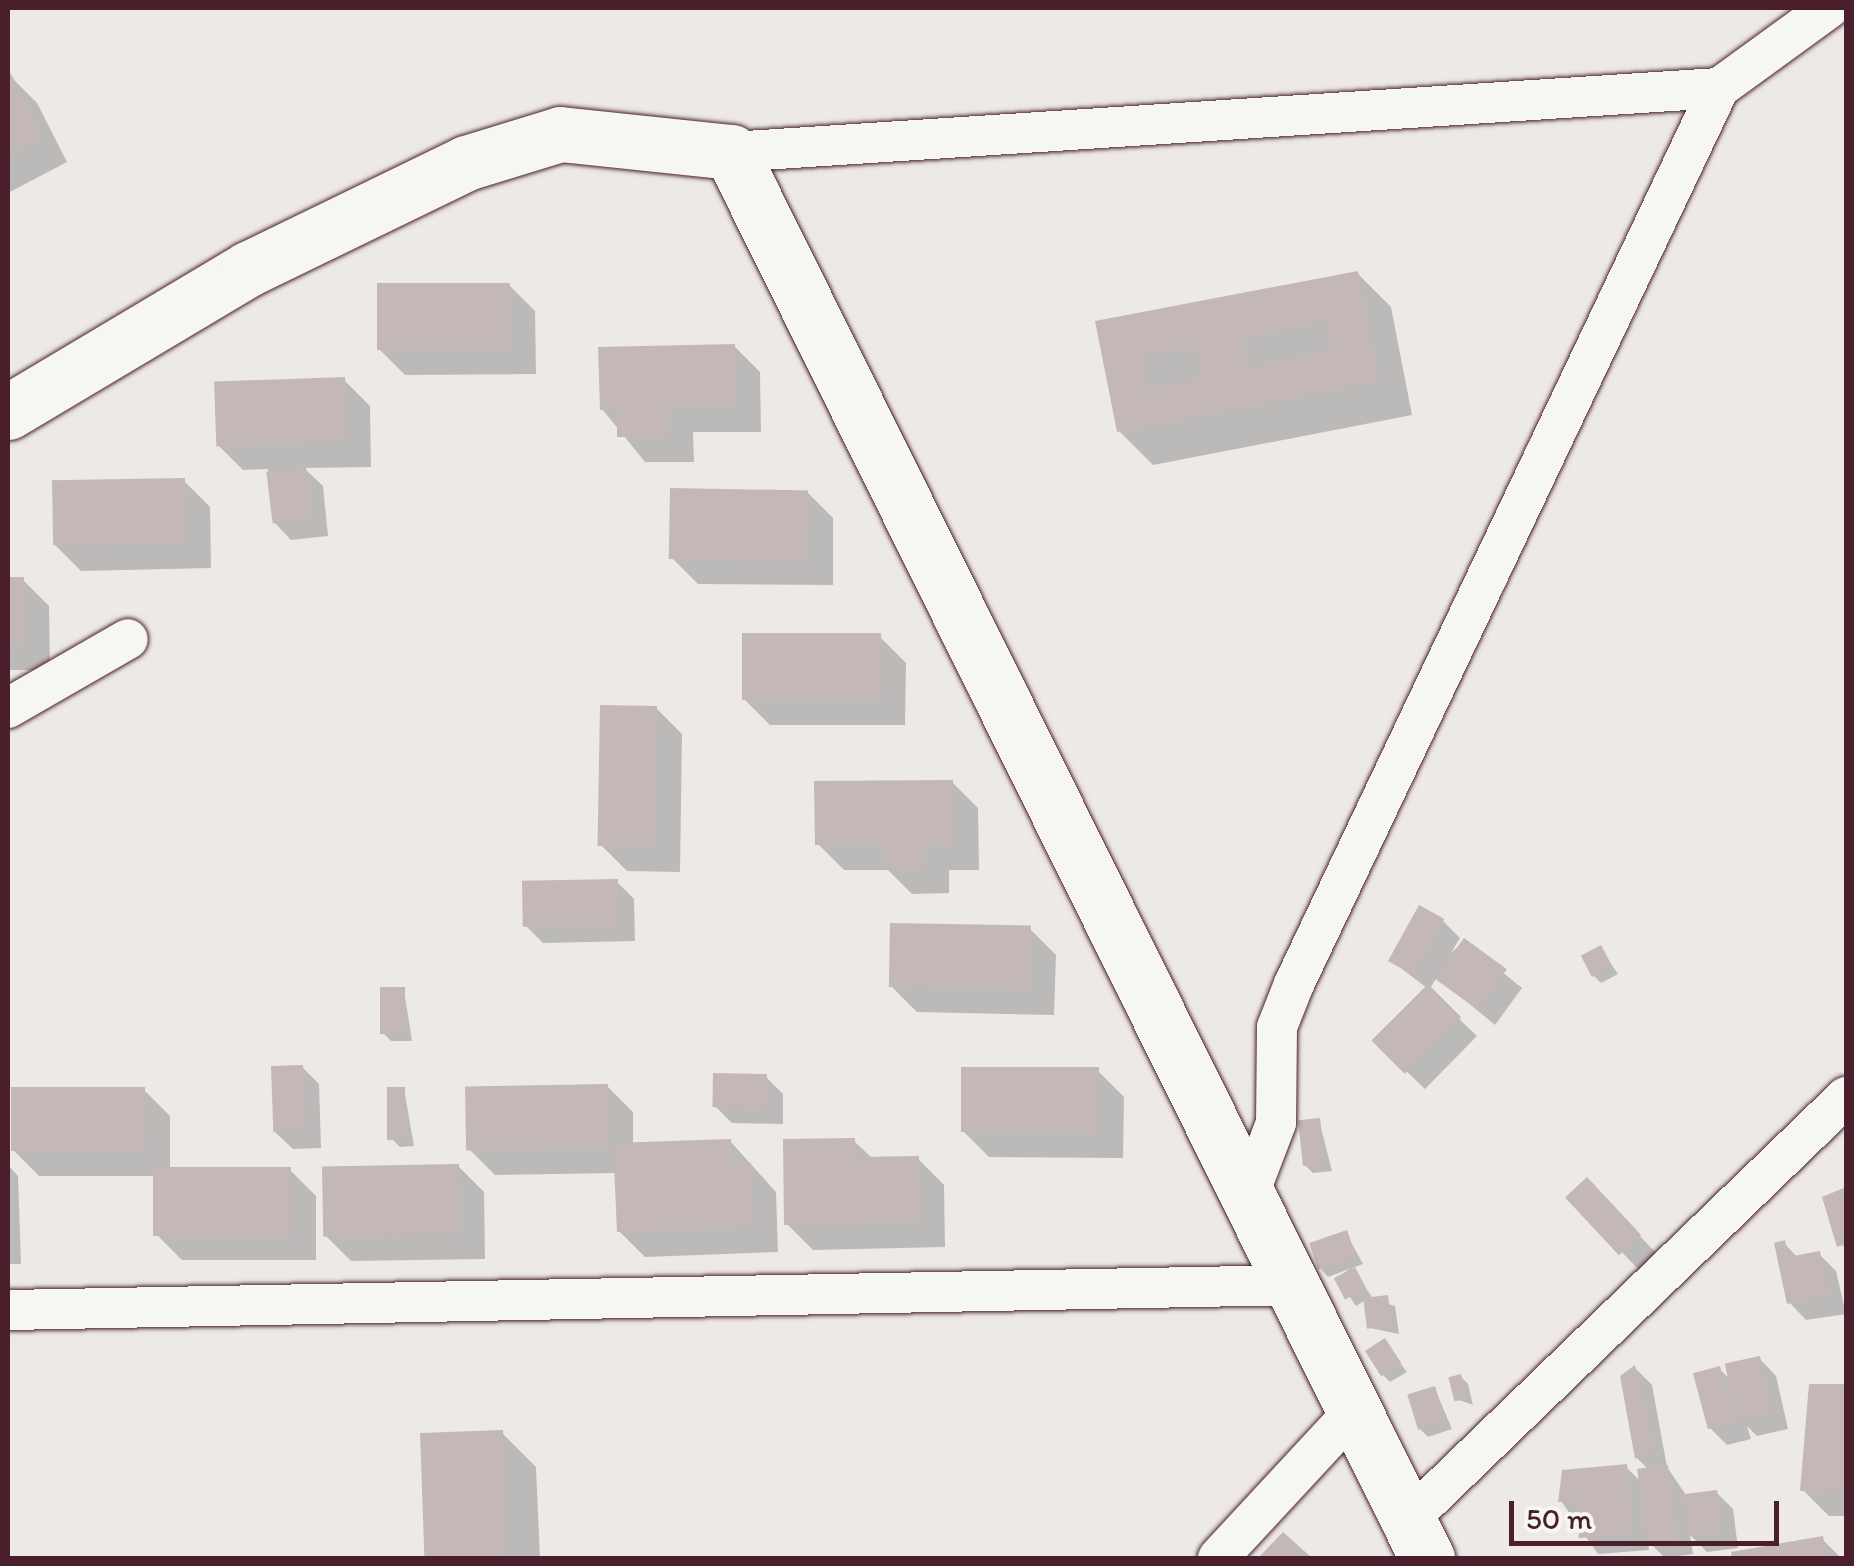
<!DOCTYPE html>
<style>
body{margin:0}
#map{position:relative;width:1854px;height:1566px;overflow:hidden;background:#ece9e6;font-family:Itim,sans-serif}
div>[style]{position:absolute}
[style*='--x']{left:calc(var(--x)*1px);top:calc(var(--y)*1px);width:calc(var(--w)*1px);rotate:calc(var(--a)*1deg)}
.shadow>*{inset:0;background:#0003}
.building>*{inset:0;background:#c4b7b7;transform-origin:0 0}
.roads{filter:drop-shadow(0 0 2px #4a1f2b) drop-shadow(0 0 2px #4a1f2b)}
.street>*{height:40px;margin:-20px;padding:0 20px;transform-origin:20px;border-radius:20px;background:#f6f6f2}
.secondary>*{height:55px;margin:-27.5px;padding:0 27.5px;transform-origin:27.5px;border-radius:27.5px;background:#f6f6f2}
span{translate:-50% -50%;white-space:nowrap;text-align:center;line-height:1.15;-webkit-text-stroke:8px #f6f6f2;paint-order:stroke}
.frame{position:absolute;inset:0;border:10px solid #4a1f2b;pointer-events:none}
.scale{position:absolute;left:1509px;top:1501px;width:270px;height:45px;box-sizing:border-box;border:5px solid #4a1f2b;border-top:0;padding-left:12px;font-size:30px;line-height:35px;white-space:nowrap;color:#4a1f2b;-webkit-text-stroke:8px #f6f6f2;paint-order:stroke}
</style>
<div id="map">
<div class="shadow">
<i style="clip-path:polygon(11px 77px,37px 103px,67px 162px,8px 193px)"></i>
<i style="clip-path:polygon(1357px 273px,1391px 307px,1412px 415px,1153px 465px,1119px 431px,1098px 323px)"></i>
<i style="clip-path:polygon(509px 285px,535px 311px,536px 374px,405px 375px,379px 349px)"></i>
<i style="clip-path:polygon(734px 346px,760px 372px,761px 432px,693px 432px,694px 462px,645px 462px,602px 409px)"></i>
<i style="clip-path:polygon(344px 380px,370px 406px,371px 467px,304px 468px,323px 486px,328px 536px,291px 540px,274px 522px,268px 469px,243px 470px,217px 444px)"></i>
<i style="clip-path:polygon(184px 481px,210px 507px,211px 568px,81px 571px,55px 545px)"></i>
<i style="clip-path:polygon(807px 492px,833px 518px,833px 585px,698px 584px,672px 558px)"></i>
<i style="clip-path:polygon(8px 580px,23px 580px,49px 606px,50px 670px,8px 670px)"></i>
<i style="clip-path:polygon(880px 637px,906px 663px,905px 725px,770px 725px,744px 699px)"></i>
<i style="clip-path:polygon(656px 708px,682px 734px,680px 872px,627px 871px,601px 845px)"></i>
<i style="clip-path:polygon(952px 782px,978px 808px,979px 870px,949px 870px,949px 893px,912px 894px,888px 870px,844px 870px,818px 844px)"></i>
<i style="clip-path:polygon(617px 882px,634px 899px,635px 941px,543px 943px,526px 926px)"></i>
<i style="clip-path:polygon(1443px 921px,1460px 938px,1451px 953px,1464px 941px,1522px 988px,1495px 1025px,1437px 977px,1429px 990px,1477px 1036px,1425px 1089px,1376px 1042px,1427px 988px,1390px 960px)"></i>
<i style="clip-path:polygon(1030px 929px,1056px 955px,1054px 1015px,917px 1012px,891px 986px)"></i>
<i style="clip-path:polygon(1600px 948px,1618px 974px,1601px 983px,1593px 975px)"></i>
<i style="clip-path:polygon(404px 990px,412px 1041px,391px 1041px,383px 1033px)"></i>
<i style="clip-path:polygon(302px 1067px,319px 1084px,321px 1148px,293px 1149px,275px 1132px)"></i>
<i style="clip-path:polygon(1098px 1071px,1124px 1097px,1123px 1158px,989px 1157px,963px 1131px)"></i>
<i style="clip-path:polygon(766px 1077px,783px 1094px,783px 1124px,732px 1123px,715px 1106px)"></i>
<i style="clip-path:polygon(607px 1086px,633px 1112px,633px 1145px,730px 1141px,776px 1192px,778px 1252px,645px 1257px,619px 1231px,617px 1173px,495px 1175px,469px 1149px)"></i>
<i style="clip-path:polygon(404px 1089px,414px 1146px,400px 1147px,392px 1139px)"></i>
<i style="clip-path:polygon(144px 1090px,170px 1116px,170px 1170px,290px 1170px,316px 1196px,316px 1260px,182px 1260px,156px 1234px,156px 1176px,39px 1176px,13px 1150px)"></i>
<i style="clip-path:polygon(1319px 1120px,1332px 1171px,1313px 1173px,1305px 1165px)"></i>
<i style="clip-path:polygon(854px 1141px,873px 1159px,918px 1159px,944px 1185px,945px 1247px,813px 1250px,787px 1224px)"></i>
<i style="clip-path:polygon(8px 1165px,18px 1176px,21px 1264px,8px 1264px)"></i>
<i style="clip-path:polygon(458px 1166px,484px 1192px,485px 1259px,351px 1261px,325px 1235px)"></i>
<i style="clip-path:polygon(1846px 1190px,1846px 1253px,1825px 1199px)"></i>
<i style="clip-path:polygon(1569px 1197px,1603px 1197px,1656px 1253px,1639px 1270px)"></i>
<i style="clip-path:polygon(1346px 1233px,1363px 1264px,1352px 1268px,1374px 1300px,1395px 1306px,1399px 1334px,1370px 1328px,1366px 1300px,1356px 1306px,1338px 1279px,1349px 1269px,1328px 1277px,1321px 1269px)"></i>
<i style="clip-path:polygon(1784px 1243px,1798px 1258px,1819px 1254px,1836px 1271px,1846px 1314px,1806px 1320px,1789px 1302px)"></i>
<i style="clip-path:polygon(1384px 1342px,1407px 1372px,1390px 1382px,1382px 1374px)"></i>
<i style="clip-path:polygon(1759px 1358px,1776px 1376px,1788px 1429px,1757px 1436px,1747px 1426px,1751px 1439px,1727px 1445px,1710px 1428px,1719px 1369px,1731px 1380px)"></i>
<i style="clip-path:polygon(1635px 1368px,1652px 1385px,1667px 1467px,1686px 1495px,1716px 1492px,1733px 1509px,1738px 1548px,1707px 1552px,1690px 1535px,1693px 1554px,1665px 1558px,1648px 1541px,1649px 1550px,1598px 1554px,1561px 1501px,1626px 1467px,1641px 1482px,1649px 1470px,1637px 1458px)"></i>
<i style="clip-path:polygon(1460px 1376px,1468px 1384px,1473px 1405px,1456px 1399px)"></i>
<i style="clip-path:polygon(1812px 1386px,1846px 1387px,1846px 1516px,1829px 1516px,1803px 1490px)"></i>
<i style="clip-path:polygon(1435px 1389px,1452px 1429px,1428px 1437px,1420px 1429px)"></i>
<i style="clip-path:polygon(502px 1433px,536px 1467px,540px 1558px,427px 1558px,423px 1436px)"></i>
<i style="clip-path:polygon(1822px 1539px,1841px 1558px,1735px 1558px,1734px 1554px)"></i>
</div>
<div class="building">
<i style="clip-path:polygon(11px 74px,43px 136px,8px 155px,8px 76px)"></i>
<i style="clip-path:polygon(evenodd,1358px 271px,1379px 381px,1117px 432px,1095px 321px,1358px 271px,1326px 321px,1333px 349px,1248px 367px,1242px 339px,1326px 321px,1358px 271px,1195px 347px,1201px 379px,1146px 388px,1141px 356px,1195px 347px)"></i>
<i style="left:377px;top:283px;width:133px;height:67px"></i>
<i style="clip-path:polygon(735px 344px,736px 407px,668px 407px,669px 437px,617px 437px,617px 410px,600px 410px,598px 347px)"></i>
<i style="left:345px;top:377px;width:65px;height:131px;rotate:88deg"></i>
<i style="left:306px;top:467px;width:52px;height:40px;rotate:83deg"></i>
<i style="left:185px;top:478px;width:65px;height:133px;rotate:89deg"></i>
<i style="left:670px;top:488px;width:138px;height:71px;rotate:1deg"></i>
<i style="left:8px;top:577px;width:16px;height:68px"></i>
<i style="left:742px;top:633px;width:139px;height:67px"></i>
<i style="left:600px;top:705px;width:57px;height:141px;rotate:1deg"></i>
<i style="clip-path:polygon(953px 780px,954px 845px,924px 845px,924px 868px,884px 869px,883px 845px,815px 845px,814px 781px)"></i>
<i style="left:618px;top:879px;width:46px;height:96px;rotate:89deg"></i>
<i style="left:1419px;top:905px;width:29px;height:64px;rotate:29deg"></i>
<i style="left:890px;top:923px;width:141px;height:64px;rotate:1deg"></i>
<i style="left:1464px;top:938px;width:53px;height:50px;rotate:36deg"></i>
<i style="left:1601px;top:945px;width:24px;height:23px;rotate:62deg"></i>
<i style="left:1428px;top:984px;width:47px;height:80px;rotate:45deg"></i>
<i style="left:380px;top:987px;width:25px;height:47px"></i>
<i style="left:303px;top:1065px;width:66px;height:32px;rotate:88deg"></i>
<i style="left:961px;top:1067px;width:138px;height:65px"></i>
<i style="left:713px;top:1073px;width:54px;height:34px;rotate:1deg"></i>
<i style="left:608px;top:1084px;width:64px;height:143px;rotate:89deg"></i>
<i style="left:11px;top:1087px;width:134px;height:64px"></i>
<i style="left:387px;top:1087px;width:18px;height:53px"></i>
<i style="left:1320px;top:1118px;width:46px;height:22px;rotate:84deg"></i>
<i style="clip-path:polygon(855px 1138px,856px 1157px,919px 1156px,920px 1222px,784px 1225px,783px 1139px)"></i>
<i style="clip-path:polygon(731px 1139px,732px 1164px,751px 1163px,753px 1227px,617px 1232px,613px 1143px)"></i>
<i style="left:459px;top:1164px;width:70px;height:137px;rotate:89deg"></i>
<i style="left:153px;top:1167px;width:138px;height:69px"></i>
<i style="left:1587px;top:1177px;width:79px;height:30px;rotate:47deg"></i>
<i style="clip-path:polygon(1846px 1187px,1846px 1244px,1837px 1247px,1822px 1197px)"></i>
<i style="left:1347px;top:1230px;width:28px;height:40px;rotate:71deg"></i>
<i style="clip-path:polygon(1785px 1240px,1788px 1257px,1820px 1251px,1829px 1295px,1787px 1304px,1774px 1243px)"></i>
<i style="left:1355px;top:1267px;width:24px;height:24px;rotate:62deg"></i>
<i style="left:1388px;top:1295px;width:31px;height:25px;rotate:83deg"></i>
<i style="left:1385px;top:1338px;width:30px;height:24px;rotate:57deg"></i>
<i style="left:1760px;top:1356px;width:57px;height:36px;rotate:78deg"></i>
<i style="clip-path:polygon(1635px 1365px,1655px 1448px,1635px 1459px,1620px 1376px)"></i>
<i style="left:1720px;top:1366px;width:58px;height:28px;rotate:75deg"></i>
<i style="left:1461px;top:1374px;width:25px;height:13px;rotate:76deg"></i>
<i style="clip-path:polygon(1809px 1384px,1846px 1384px,1846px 1492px,1800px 1491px)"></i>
<i style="left:1435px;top:1386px;width:37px;height:29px;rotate:73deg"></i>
<i style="left:503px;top:1430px;width:128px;height:83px;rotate:88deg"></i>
<i style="clip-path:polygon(1627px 1464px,1633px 1534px,1579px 1538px,1576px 1501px,1558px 1502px,1562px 1470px)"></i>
<i style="left:1668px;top:1465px;width:74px;height:31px;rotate:83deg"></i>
<i style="left:1717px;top:1490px;width:42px;height:34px;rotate:83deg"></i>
<i style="clip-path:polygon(1283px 1532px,1312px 1558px,1258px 1558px)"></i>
<i style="clip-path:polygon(1823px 1536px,1827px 1558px,1732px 1558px,1731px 1552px)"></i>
</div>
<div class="roads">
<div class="street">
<i style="--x:731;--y:152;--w:990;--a:-3.71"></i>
<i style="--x:8;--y:708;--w:138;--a:-29.9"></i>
<i style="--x:1250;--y:1191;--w:73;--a:-69.1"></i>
<i style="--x:1276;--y:1123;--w:96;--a:-89.4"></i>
<i style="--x:1277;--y:1027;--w:46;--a:-68.4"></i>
<i style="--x:1294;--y:984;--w:992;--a:-64.62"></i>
<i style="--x:1719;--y:88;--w:136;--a:-36"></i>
<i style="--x:8;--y:1310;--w:1285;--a:-1.11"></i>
<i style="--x:1408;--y:1520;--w:609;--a:-44"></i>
<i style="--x:1218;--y:1558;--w:200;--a:-47.2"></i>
</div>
<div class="secondary">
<i style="--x:8;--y:412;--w:279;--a:-30.8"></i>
<i style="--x:248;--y:269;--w:242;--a:-25.9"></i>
<i style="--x:466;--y:163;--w:98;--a:-17.1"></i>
<i style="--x:560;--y:134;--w:172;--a:6"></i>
<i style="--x:731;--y:152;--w:1569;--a:63.66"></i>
</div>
</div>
<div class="frame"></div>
<div class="scale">50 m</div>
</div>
